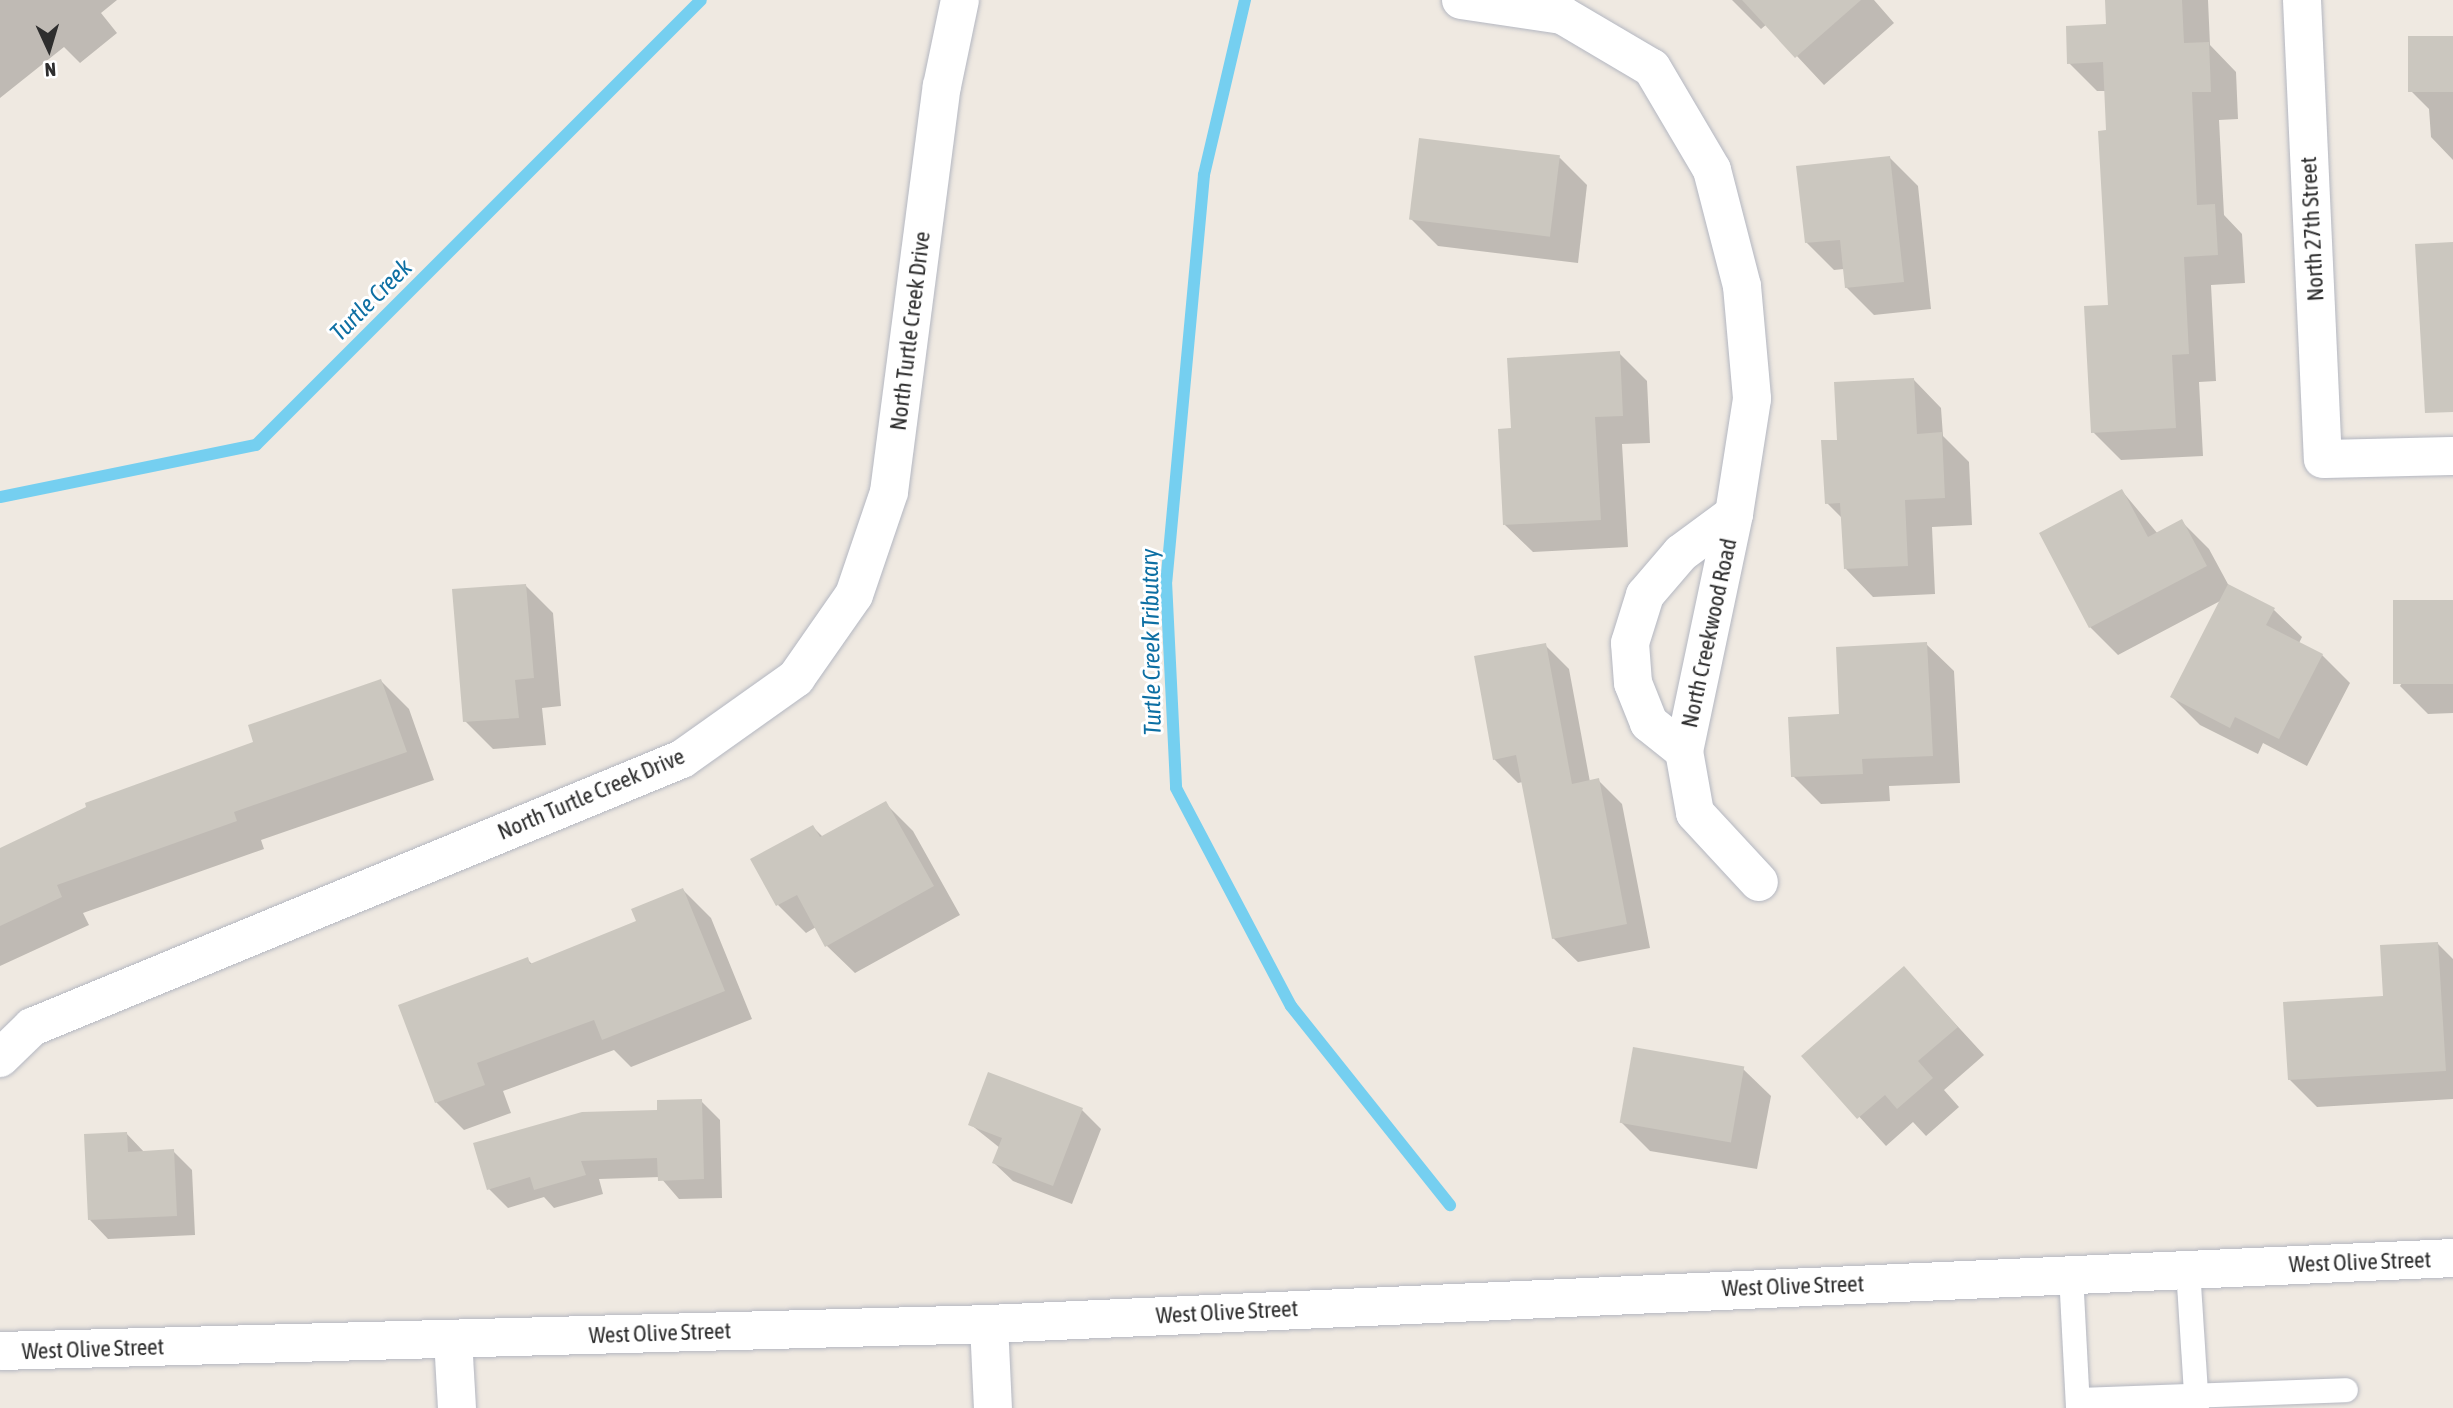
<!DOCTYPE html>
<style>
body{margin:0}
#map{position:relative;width:2453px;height:1408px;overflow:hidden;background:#efe9e1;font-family:"Asap Condensed",sans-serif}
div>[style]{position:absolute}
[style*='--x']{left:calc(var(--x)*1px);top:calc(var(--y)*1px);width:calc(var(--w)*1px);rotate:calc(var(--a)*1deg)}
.shadow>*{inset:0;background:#0003}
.stream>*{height:12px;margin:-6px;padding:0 6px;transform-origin:6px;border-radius:6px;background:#75cff0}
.building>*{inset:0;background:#cbc7bf;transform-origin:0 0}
.roads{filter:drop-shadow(0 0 2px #b4b7c1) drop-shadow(0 0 2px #b4b7c1)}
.lane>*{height:24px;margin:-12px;padding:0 12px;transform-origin:12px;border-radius:12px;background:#fff}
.street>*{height:38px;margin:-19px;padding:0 19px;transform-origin:19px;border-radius:19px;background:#fff}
.secondary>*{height:38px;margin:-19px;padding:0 19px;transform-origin:19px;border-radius:19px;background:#fff}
span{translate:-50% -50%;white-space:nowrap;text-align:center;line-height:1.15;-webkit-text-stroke:6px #fff;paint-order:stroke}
.street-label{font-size:23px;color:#2e2e2e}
.water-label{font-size:24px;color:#0d6fa3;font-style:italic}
.north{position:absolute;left:14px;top:14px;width:70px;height:70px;-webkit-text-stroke:5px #fff;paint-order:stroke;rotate:176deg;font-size:19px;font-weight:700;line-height:28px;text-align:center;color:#2e2e2e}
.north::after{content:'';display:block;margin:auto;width:24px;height:32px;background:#2e2e2e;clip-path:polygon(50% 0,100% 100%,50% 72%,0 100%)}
</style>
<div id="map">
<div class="shadow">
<i style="clip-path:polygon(0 0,117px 0,101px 13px,117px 33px,80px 63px,64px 47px,0 98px)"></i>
<i style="clip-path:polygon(1732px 0,1874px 0,1894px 23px,1824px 85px,1767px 24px,1761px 29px)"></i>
<i style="clip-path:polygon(2107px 0,2208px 0,2210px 45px,2236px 72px,2238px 119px,2219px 120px,2224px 215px,2242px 234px,2245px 283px,2211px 285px,2216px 381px,2199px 382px,2203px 456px,2121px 460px,2093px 432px,2110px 306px,2106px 91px,2097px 91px,2069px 63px,2108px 25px)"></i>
<i style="clip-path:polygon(2453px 38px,2453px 160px,2431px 137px,2429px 109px,2412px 92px)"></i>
<i style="clip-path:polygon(1560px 158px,1587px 185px,1578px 263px,1438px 246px,1410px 218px)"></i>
<i style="clip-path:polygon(1890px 158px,1918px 186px,1931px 309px,1874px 315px,1846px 287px,1844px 269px,1834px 270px,1806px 242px)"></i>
<i style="clip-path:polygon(1619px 353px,1647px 381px,1650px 443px,1622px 444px,1628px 547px,1533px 552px,1505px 525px,1513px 429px)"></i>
<i style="clip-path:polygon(1914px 380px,1941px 408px,1943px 436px,1969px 462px,1972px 525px,1932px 527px,1935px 594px,1873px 597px,1846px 569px,1843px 519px,1827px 503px,1839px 441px)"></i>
<i style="clip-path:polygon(2122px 491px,2158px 534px,2181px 521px,2209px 549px,2229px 586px,2274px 610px,2302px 637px,2299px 643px,2322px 655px,2350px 683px,2307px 766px,2263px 743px,2258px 754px,2200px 725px,2172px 697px,2222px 600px,2118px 655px,2090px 627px)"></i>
<i style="clip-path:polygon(525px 585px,553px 613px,561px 706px,542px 708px,546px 745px,493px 749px,465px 721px)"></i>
<i style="clip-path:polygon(2453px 602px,2453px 713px,2428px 714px,2400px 686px)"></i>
<i style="clip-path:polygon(1926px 644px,1954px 671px,1960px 783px,1889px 786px,1890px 801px,1821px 804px,1793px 776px,1841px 715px)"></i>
<i style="clip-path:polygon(1545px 645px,1569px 669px,1590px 782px,1598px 780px,1622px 804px,1650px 948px,1578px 962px,1553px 938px,1523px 782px,1518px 783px,1494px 759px)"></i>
<i style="clip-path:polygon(381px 681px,409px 709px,434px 780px,261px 840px,264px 849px,83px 913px,89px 925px,0 966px,0 850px,255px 743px)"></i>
<i style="clip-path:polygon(885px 803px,913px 831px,960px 915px,855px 973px,827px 946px,816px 927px,806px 933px,778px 905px,813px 827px,823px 837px)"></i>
<i style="clip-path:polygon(683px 890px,711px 918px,752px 1019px,631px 1067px,614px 1050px,503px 1091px,511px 1113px,464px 1130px,436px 1102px,527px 959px,533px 965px,638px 922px)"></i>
<i style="clip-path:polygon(2438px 944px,2453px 959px,2453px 1099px,2317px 1107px,2289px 1079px,2385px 997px)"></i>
<i style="clip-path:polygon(1904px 968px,1984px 1055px,1944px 1090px,1959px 1107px,1926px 1136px,1913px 1122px,1886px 1146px,1804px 1056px)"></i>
<i style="clip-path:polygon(1743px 1069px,1771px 1096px,1757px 1169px,1650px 1151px,1622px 1123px)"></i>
<i style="clip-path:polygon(701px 1101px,720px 1120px,722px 1198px,679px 1199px,660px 1177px,599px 1179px,603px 1194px,554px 1208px,544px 1197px,508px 1208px,489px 1189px,658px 1111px)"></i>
<i style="clip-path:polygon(1082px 1110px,1101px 1129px,1072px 1204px,1013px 1181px,994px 1163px,1000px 1148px,970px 1124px)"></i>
<i style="clip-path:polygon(126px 1133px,145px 1153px,173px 1151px,192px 1170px,195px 1235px,108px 1239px,90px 1220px)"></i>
</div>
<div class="stream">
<i style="--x:1245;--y:0;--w:180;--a:103.2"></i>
<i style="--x:1204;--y:175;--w:408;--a:95.3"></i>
<i style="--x:1166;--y:581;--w:207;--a:87.2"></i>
<i style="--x:1176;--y:788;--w:246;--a:62.2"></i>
<i style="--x:1291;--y:1006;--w:255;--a:51.4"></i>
<i style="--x:0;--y:497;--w:261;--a:-11.5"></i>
<i style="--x:256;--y:445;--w:629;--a:-45"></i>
</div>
<div class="building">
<i style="clip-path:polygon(1742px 0,1861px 0,1795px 58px)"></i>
<i style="clip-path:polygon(2105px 0,2182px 0,2184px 43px,2209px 42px,2211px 92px,2192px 92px,2197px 205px,2215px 204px,2218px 255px,2184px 257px,2189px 354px,2172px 355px,2176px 428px,2091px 433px,2084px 306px,2108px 305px,2098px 131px,2106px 130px,2103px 62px,2067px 64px,2066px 26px,2106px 24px)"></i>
<i style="left:2453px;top:36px;width:56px;height:45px;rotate:90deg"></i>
<i style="left:1419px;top:138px;width:142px;height:82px;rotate:7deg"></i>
<i style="clip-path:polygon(1890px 156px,1904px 282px,1845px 288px,1840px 240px,1805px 243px,1796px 166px)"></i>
<i style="clip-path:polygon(2453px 242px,2453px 412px,2425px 413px,2415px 244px)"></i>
<i style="clip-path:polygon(1620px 351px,1623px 416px,1595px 417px,1601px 520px,1503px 525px,1498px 429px,1511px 428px,1507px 358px)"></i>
<i style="clip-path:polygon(1914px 378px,1917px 434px,1942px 432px,1945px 498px,1905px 500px,1908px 566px,1844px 569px,1840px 503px,1825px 504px,1821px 440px,1837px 440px,1834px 382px)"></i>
<i style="clip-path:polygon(2122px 489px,2148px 537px,2182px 519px,2207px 566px,2089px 628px,2039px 533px)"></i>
<i style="clip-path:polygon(526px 584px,534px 678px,515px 680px,519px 718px,463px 722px,452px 589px)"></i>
<i style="clip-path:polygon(2228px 584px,2275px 608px,2266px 625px,2323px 654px,2279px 739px,2235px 717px,2230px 728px,2170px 697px)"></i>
<i style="left:2453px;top:600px;width:84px;height:60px;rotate:90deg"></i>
<i style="clip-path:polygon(1927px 642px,1933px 756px,1862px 759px,1863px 774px,1791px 777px,1788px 717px,1839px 714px,1836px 647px)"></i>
<i style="clip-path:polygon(1546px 643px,1572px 784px,1599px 778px,1627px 924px,1552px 939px,1516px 755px,1493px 760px,1474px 656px)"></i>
<i style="clip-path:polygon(381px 679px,407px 752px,234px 812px,237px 821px,57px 885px,62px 897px,0 926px,0 848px,86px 807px,85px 803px,253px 742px,248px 725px)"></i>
<i style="clip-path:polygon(886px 801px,934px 886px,825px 947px,797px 895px,776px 906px,750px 859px,813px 825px,820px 837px)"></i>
<i style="clip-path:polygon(683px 888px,725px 991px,602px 1040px,594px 1020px,477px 1063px,485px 1085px,435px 1103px,398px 1005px,528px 957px,530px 964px,636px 921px,631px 909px)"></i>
<i style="clip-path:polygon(2438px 942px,2446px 1071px,2288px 1080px,2283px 1002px,2383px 996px,2380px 945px)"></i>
<i style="clip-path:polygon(1904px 966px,1958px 1027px,1918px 1061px,1933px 1078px,1897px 1109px,1885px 1095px,1857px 1119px,1801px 1056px)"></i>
<i style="left:1633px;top:1047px;width:113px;height:77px;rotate:10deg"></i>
<i style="clip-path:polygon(988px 1072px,1083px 1108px,1053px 1186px,992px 1163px,1002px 1138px,968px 1125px)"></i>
<i style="clip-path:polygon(702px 1099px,704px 1179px,658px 1181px,657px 1158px,581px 1161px,586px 1175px,534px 1190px,530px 1177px,487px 1190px,473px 1143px,582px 1112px,657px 1110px,657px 1100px)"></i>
<i style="clip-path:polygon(127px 1132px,128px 1152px,174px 1149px,177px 1216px,88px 1220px,84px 1134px)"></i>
</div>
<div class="roads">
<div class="lane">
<i style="--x:2188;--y:1269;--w:139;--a:86.3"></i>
<i style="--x:2071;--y:1274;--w:134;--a:87"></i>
<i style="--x:2078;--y:1400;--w:268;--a:-2.1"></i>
</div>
<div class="street">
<i style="--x:1461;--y:0;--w:102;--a:8.4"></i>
<i style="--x:1562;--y:15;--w:104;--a:30.5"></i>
<i style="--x:1652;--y:68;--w:118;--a:59.5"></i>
<i style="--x:1712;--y:170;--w:120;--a:75.5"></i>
<i style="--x:1742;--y:286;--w:113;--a:84.9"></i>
<i style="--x:1752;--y:399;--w:116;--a:98.9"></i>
<i style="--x:1734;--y:514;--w:242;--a:101.9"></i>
<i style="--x:1684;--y:751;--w:63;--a:79.9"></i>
<i style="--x:1695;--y:813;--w:94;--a:47.2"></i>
<i style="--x:2302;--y:0;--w:459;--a:87.4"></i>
<i style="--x:2323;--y:459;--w:130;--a:-1.3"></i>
<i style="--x:1684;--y:751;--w:45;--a:-141.3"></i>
<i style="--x:1649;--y:723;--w:43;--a:-111.8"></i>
<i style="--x:1633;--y:683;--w:40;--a:-94.3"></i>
<i style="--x:1630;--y:643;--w:50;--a:-72.6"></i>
<i style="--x:1645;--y:595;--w:55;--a:-49.4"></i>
<i style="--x:1681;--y:553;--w:66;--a:-36.3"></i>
<i style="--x:0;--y:1058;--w:45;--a:-44.1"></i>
<i style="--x:32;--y:1027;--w:703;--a:-22.41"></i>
<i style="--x:682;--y:759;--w:140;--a:-35.4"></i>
<i style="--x:796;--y:678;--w:101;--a:-55.1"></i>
<i style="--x:854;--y:595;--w:109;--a:-71.2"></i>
<i style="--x:889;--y:492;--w:409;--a:-82.6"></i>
<i style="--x:942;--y:86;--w:88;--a:-78.2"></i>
<i style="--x:989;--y:1324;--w:84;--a:87.3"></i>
<i style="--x:453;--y:1339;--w:69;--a:86.7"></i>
</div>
<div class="secondary">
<i style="--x:0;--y:1351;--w:989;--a:-1.56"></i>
<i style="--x:989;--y:1324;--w:1465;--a:-2.58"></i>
</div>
</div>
<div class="street-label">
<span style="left:2312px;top:229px;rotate:-93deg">North 27th Street</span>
<span style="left:910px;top:331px;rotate:-83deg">North Turtle Creek Drive</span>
<span style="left:1709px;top:633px;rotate:-78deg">North Creekwood Road</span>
<span style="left:591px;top:794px;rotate:-23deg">North Turtle Creek Drive</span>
<span style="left:2360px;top:1262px;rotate:-2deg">West Olive Street</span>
<span style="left:1793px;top:1286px;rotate:-2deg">West Olive Street</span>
<span style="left:1227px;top:1312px;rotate:-3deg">West Olive Street</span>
<span style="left:660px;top:1333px;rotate:-2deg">West Olive Street</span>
<span style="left:93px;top:1349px;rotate:-2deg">West Olive Street</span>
</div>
<div class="water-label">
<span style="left:371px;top:300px;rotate:-45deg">Turtle Creek</span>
<span style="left:1151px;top:642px;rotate:-91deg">Turtle Creek Tributary</span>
</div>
<div class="north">N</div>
</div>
